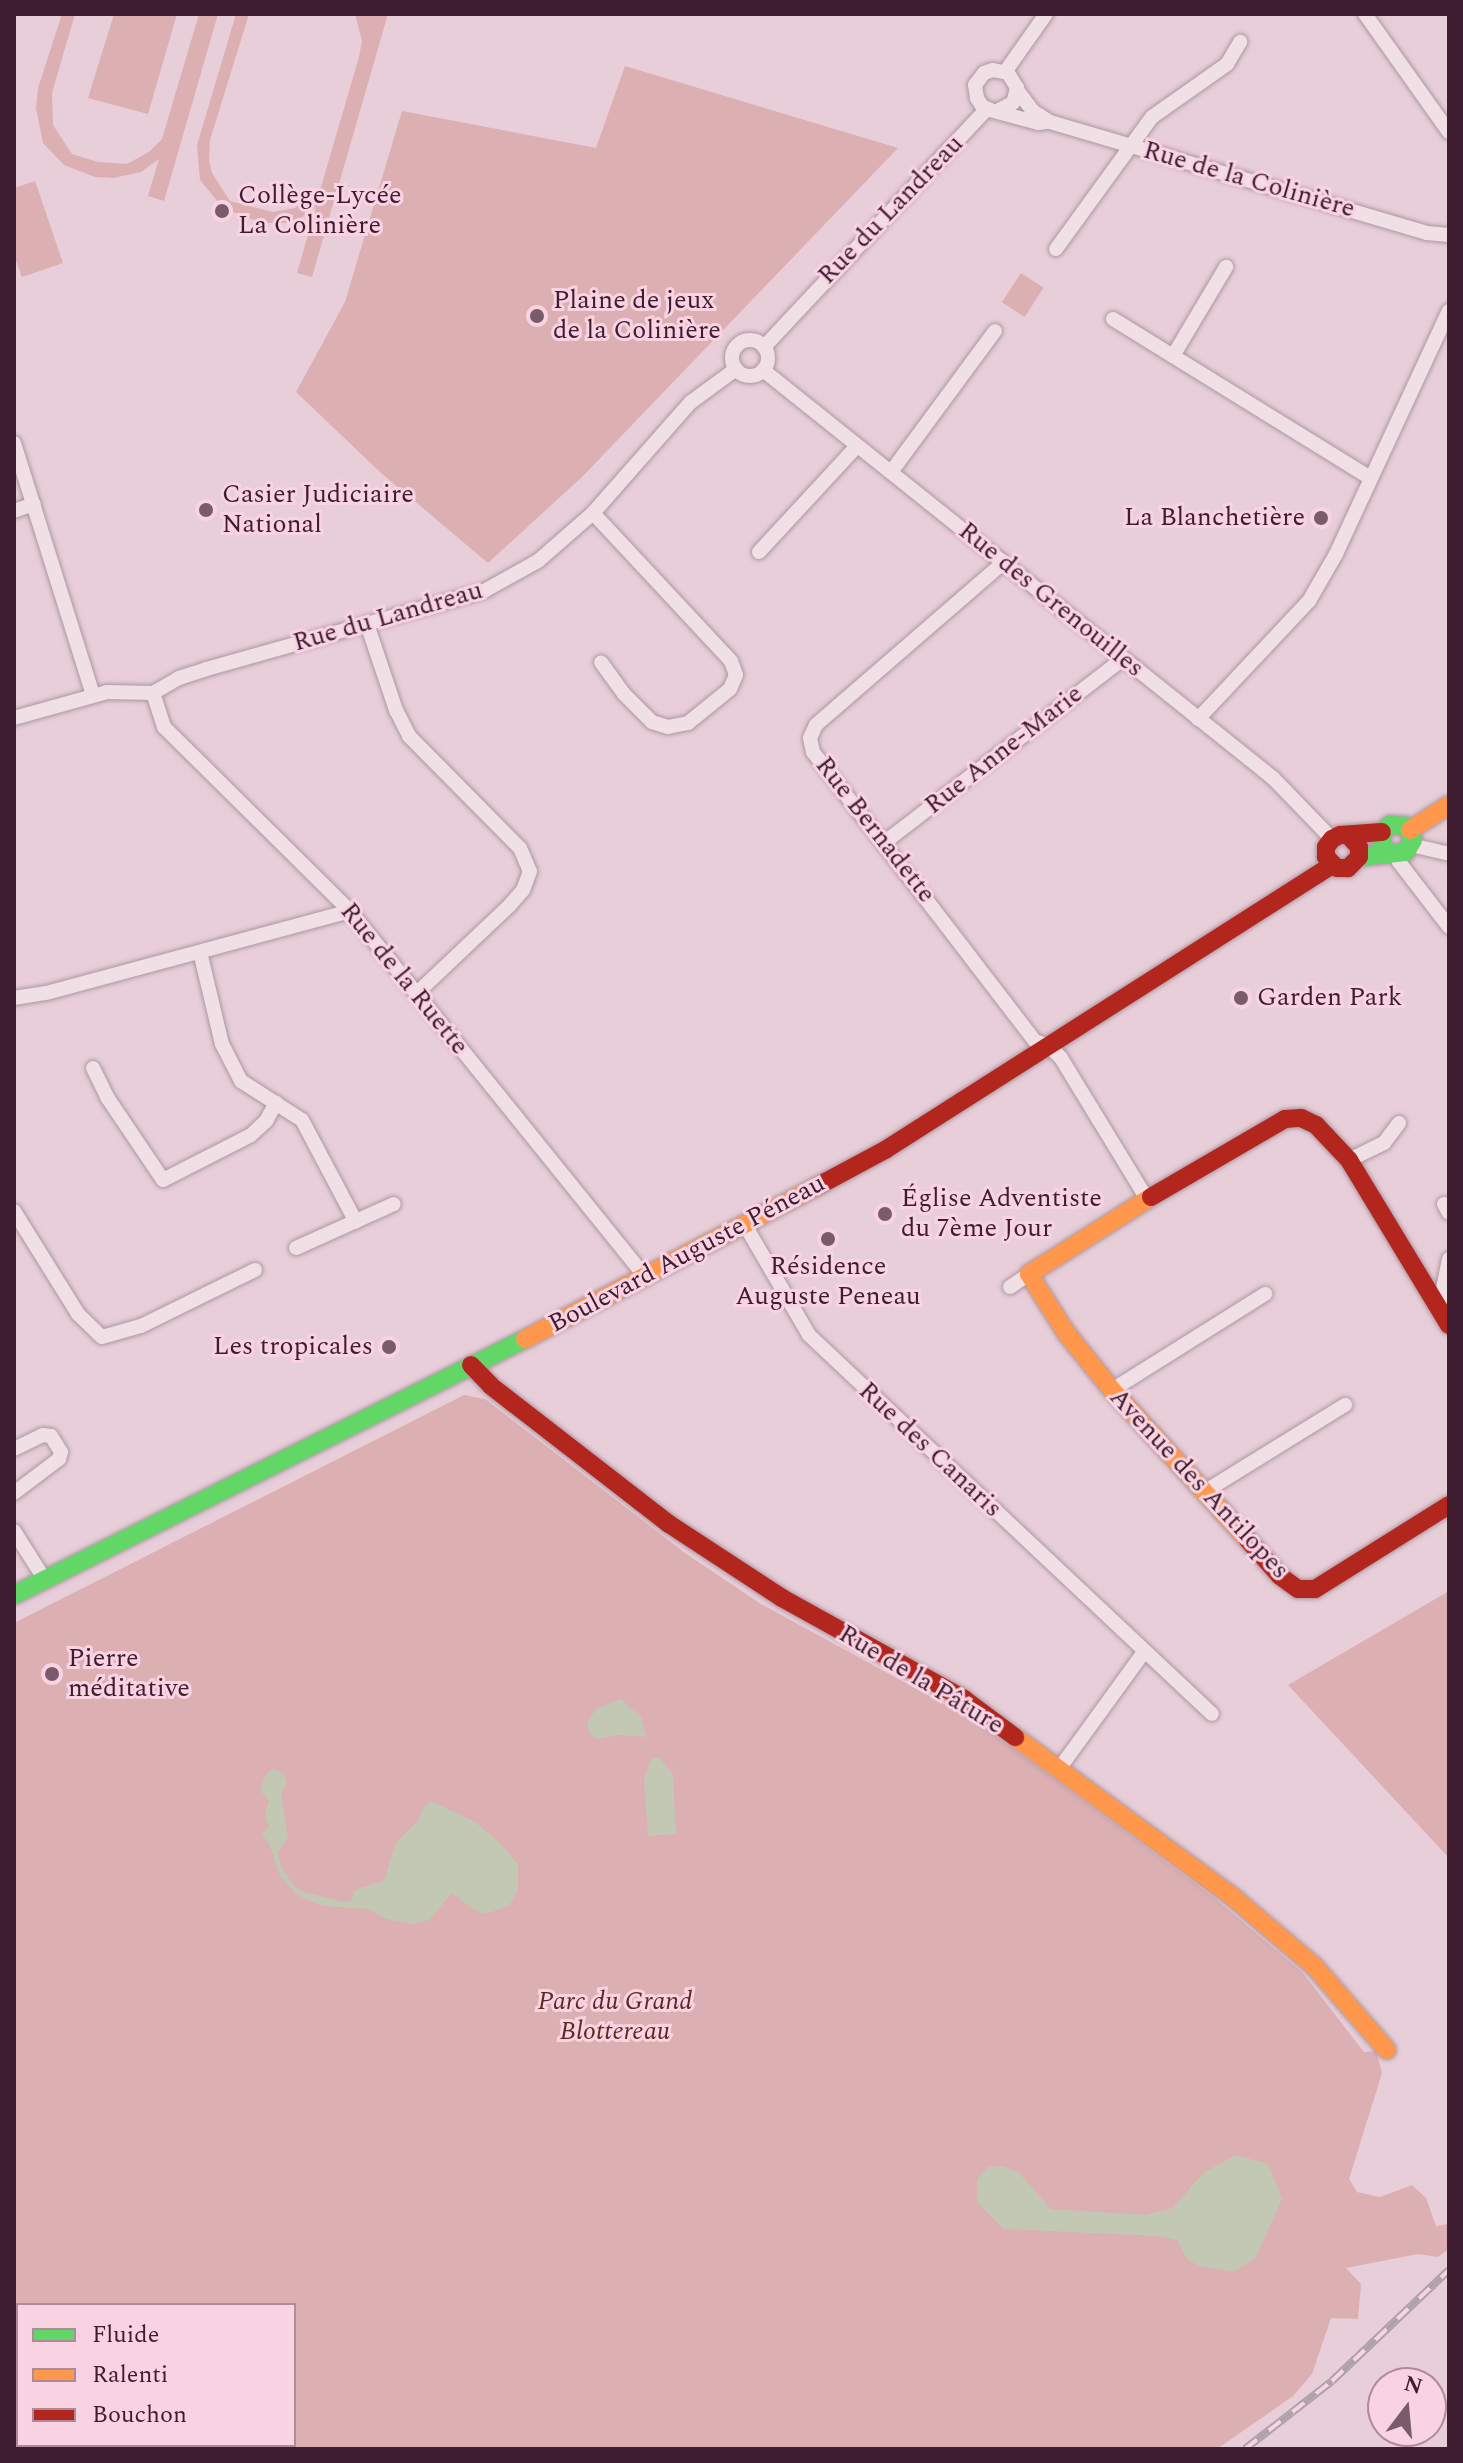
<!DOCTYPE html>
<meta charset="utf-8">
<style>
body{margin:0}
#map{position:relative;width:1463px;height:2463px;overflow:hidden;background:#e8ced8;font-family:Spectral,serif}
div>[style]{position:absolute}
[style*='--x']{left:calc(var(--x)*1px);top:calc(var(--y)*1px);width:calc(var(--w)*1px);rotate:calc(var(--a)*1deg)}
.green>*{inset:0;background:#dcafb3;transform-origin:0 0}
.water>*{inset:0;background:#c2c8b4}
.roads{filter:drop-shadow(0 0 2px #ad97a2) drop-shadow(0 0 2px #ad97a2)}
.street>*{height:14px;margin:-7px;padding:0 7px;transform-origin:7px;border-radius:7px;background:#f0e0e6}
.street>.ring{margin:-7px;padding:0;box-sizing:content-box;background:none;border:14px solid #f0e0e6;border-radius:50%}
.fast>*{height:18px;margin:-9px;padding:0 9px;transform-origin:9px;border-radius:9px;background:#63d668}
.slow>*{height:18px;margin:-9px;padding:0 9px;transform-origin:9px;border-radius:9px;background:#ff974d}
.jam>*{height:18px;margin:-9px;padding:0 9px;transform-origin:9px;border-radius:9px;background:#b3261e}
.rail>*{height:8px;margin-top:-4px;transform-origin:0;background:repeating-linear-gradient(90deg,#fad3e2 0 15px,#afa1a8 0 30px);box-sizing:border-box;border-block:2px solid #afa1a8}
.dots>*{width:22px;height:22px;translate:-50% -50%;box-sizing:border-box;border:4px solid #fad3e2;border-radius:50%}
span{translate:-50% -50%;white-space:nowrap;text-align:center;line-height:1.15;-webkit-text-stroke:6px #fad3e2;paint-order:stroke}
.street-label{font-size:26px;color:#3e1d31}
.poi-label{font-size:26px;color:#3e1d31}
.left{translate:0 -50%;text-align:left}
.right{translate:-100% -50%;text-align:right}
.park-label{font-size:26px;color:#5d2a21;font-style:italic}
.frame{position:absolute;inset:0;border:16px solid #3e1d31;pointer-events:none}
.legend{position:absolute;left:16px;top:2303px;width:280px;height:144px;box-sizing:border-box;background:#fad3e2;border:2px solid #af8a9b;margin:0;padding:10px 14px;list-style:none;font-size:24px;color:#3e1d31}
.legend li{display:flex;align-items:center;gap:16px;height:40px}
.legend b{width:40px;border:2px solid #af8a9b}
.north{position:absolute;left:1367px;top:2367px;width:80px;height:80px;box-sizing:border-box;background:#fad3e2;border:2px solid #af8a9b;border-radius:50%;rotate:16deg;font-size:22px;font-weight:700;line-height:32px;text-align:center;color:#3e1d31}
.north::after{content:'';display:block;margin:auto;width:28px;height:36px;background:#7a5b6b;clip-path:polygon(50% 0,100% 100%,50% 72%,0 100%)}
</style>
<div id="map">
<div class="green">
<i style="clip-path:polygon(62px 14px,75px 14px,52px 93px,53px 125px,72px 154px,98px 162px,127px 164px,149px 152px,162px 139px,199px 14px,218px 14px,164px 201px,148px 196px,159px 159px,141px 172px,113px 178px,95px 177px,64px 165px,43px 143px,36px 108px,38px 88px)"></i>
<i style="clip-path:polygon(114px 14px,177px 14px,148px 114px,88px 98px)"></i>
<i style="clip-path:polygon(236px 14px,249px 14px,210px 140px,209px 160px,212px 173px,230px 201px,273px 212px,295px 208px,321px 187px,359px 57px,362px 41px,355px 14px,388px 14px,312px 277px,297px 273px,316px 207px,305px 216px,287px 223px,261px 223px,223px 208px,200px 180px,197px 145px)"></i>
<i style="clip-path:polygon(625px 66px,898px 148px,582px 477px,488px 563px,380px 472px,296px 392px,345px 302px,402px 111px,596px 148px)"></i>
<i style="clip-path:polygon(35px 181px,63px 263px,22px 277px,14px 255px,14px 188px)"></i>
<i style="left:1021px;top:273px;width:27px;height:35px;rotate:33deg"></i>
<i style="clip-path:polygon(evenodd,464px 1395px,485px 1399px,685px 1553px,761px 1604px,977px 1722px,1212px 1896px,1302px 1972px,1364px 2052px,1376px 2051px,1382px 2073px,1349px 2179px,1357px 2192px,1380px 2197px,1412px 2185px,1426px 2198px,1436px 2226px,1449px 2224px,1449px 2249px,1438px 2257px,1418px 2254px,1346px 2268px,1361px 2284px,1358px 2319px,1331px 2318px,1312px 2374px,1293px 2396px,1217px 2449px,14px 2449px,14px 1623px,464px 1395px,18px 2305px,294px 2305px,294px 2445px,18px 2445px,18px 2305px)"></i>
<i style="clip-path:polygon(1449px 1591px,1449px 1858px,1288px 1685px)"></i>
</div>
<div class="water">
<i style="clip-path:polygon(621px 1699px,641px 1717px,646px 1737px,618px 1735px,599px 1739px,591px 1735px,587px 1723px,596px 1709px)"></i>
<i style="clip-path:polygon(658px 1757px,673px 1774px,676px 1834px,648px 1836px,644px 1780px,651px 1759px)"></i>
<i style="clip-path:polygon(274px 1769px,284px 1774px,287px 1782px,281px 1793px,288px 1837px,278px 1852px,281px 1867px,294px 1886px,304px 1892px,344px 1902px,351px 1901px,354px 1891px,360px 1888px,384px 1881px,395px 1844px,419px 1820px,424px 1806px,431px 1801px,475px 1822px,499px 1842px,518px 1864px,518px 1890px,509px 1906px,485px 1914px,474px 1910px,452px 1893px,429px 1920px,414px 1924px,386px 1919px,369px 1909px,323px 1906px,297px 1895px,280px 1876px,270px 1846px,262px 1834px,269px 1827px,265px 1814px,269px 1801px,260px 1790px,266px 1774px)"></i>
<i style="clip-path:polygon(1235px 2155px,1268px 2164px,1282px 2198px,1256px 2257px,1234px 2272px,1199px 2266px,1187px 2259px,1177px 2240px,1158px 2236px,1004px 2229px,977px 2202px,977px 2179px,988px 2167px,1002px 2166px,1018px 2172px,1051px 2209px,1145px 2215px,1173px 2208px,1202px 2174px)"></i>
</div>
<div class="roads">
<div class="street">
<i style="--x:1365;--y:14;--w:145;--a:54.6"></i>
<i style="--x:1005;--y:72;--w:71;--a:-54.7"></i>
<i style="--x:1017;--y:90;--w:26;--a:53"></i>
<i style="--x:1033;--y:111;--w:20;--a:33"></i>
<i style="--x:1050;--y:122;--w:393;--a:16.4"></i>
<i style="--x:1427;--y:233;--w:22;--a:5"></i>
<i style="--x:997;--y:111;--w:18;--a:-27"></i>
<i style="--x:1013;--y:103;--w:16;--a:-75"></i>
<i style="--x:1017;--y:88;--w:17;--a:-121"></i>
<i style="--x:1008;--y:73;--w:15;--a:-169"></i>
<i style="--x:993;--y:70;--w:9;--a:162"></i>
<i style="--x:984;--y:73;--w:15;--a:127"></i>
<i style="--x:975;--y:85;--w:13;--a:81"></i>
<i style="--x:977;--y:98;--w:9;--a:58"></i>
<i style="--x:982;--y:106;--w:9;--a:27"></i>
<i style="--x:990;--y:110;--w:50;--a:15.2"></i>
<i style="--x:1038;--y:123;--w:8;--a:-7"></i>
<i style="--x:1056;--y:249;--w:163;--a:-54"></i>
<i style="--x:1152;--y:117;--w:92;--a:-35.2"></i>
<i style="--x:1227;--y:64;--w:26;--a:-59"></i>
<i style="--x:1113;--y:319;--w:302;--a:31.7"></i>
<i class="ring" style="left:732px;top:340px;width:22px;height:22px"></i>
<i style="--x:764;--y:347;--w:326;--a:-46.9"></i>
<i style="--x:1173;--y:356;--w:104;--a:-59.2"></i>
<i style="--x:763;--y:370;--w:653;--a:38.66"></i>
<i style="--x:1273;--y:778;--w:85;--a:46"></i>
<i style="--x:14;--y:443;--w:264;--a:72.6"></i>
<i style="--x:891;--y:472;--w:175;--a:-53.6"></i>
<i style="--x:14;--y:511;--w:21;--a:-19"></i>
<i style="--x:593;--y:513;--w:202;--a:47"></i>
<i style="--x:731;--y:661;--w:15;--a:70"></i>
<i style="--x:736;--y:675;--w:15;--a:113"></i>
<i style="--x:730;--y:689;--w:54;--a:141"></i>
<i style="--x:688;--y:723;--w:20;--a:169"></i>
<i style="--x:668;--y:727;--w:17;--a:-163"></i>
<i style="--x:652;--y:722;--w:40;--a:-135"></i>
<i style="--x:624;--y:694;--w:39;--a:-126"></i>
<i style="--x:759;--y:552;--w:144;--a:-47.2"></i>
<i style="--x:1004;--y:562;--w:249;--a:139.1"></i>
<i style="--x:816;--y:725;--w:14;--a:115"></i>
<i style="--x:810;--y:738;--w:14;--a:78"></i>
<i style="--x:813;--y:752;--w:364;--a:52.5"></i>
<i style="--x:1035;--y:1041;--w:15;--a:20"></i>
<i style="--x:1049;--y:1046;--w:17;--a:45"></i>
<i style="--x:1061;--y:1058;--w:165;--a:58.6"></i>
<i style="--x:367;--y:624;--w:91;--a:71.4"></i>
<i style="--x:396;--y:710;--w:29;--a:63"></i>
<i style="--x:409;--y:736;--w:158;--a:45.3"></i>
<i style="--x:520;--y:848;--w:25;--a:67"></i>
<i style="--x:530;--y:871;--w:20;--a:110"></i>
<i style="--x:523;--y:890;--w:21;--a:131"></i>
<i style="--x:509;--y:906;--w:127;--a:136.6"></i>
<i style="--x:153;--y:693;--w:36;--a:72"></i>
<i style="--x:164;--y:727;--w:262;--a:44.7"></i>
<i style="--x:350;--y:911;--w:470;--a:51.1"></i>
<i style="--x:14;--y:718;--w:97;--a:-15.6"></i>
<i style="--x:107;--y:692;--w:46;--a:1.2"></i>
<i style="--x:153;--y:693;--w:30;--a:-30"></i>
<i style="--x:179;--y:678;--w:28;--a:-18"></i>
<i style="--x:206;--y:669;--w:289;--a:-15.7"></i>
<i style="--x:484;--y:591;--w:62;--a:-29.1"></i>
<i style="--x:538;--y:561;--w:73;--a:-41.1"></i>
<i style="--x:593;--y:513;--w:148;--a:-48.6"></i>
<i style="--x:691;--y:402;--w:56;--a:-36.3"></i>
<i style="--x:1198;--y:719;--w:162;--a:-46.8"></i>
<i style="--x:1309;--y:601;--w:54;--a:-60.1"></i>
<i style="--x:1336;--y:554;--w:268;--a:-65.1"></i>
<i style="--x:885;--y:842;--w:300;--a:-37.6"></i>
<i style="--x:1411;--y:845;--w:39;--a:13"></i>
<i style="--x:1398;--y:855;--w:7;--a:82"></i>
<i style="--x:1399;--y:862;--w:82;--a:52.4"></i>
<i style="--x:200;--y:952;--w:95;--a:76.6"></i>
<i style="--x:222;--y:1044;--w:42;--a:62.8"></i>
<i style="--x:241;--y:1081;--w:72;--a:32.6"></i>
<i style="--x:302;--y:1120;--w:115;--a:62.1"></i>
<i style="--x:14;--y:998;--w:36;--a:-9"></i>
<i style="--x:50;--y:992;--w:311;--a:-15.1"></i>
<i style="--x:93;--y:1068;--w:32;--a:64"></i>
<i style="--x:107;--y:1097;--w:100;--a:56"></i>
<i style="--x:163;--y:1180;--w:99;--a:-27.1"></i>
<i style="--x:251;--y:1135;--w:21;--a:-43"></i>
<i style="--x:266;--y:1121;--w:21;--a:-61"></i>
<i style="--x:1349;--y:1160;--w:39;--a:-26"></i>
<i style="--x:1384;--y:1143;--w:25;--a:-53"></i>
<i style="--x:1444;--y:1204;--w:10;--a:61"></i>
<i style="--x:14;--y:1211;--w:121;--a:58.1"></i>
<i style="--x:78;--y:1314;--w:33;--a:44"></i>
<i style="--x:102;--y:1337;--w:41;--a:-15.8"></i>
<i style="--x:141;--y:1326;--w:127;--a:-26.2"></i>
<i style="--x:745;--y:1225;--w:127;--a:59.8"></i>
<i style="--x:809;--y:1335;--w:553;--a:43.24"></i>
<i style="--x:296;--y:1248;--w:107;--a:-24.2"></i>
<i style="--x:1010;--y:1287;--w:23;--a:-34"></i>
<i style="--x:1439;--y:1309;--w:51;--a:-78.7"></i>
<i style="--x:1112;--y:1390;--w:181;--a:-32.1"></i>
<i style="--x:14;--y:1449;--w:32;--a:-26"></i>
<i style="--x:43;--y:1435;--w:8;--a:7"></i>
<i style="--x:51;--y:1436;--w:19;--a:58"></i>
<i style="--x:61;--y:1452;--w:7;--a:106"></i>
<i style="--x:59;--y:1459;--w:56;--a:142.9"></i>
<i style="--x:1204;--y:1492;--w:166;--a:-31.7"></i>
<i style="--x:14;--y:1531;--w:58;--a:57.7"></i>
<i style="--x:1059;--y:1769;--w:145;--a:-54"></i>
</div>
<div class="fast">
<i style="--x:1359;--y:857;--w:47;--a:-6.1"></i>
<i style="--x:1406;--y:852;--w:14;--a:-60"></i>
<i style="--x:1413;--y:840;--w:16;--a:-117"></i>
<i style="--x:1406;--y:826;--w:16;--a:-176"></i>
<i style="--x:1390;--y:825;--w:11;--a:139"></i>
<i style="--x:1382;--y:832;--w:15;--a:90"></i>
<i style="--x:1382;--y:847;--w:9;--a:41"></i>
<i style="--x:14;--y:1595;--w:572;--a:-26.61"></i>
</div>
<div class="slow">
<i style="--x:1410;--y:830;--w:46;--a:-32.7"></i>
<i style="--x:1151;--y:1197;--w:144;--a:147.7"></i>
<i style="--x:1029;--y:1274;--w:71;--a:57.7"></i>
<i style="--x:1067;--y:1334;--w:72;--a:51.2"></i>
<i style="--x:1112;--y:1390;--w:202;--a:47.8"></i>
<i style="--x:525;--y:1339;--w:328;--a:-27.6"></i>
<i style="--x:1015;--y:1737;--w:272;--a:36.3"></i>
<i style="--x:1234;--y:1898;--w:105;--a:40.4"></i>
<i style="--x:1314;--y:1966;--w:111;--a:49"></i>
</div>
<div class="jam">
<i style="--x:1349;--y:836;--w:15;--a:48"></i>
<i style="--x:1359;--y:847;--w:10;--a:90"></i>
<i style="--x:1359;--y:857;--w:16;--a:135"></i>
<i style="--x:1348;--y:868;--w:11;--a:180"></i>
<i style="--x:1337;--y:868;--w:16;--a:-135"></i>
<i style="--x:1326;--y:857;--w:10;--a:-90"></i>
<i style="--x:1326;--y:847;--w:10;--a:-53"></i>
<i style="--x:1332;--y:839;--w:9;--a:-27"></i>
<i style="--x:1340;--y:835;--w:42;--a:-4.1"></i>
<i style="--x:816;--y:1187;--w:78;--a:-28.2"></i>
<i style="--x:885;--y:1150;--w:530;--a:-32.52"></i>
<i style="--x:1151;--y:1197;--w:155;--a:-30.2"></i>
<i style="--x:1285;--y:1119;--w:16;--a:-4"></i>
<i style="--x:1301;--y:1118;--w:17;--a:25"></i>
<i style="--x:1316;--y:1125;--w:48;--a:46.7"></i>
<i style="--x:1349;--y:1160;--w:193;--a:58.8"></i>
<i style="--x:471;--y:1365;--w:29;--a:46"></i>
<i style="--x:491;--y:1386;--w:225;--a:37.8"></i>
<i style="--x:669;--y:1524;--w:135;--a:33.2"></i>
<i style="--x:782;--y:1598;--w:208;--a:29"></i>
<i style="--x:964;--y:1699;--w:64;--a:36.7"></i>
<i style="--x:1248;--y:1540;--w:48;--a:48.4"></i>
<i style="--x:1280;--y:1576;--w:22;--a:36"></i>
<i style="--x:1298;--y:1589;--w:17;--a:0"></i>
<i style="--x:1315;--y:1589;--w:158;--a:-32.1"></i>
</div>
</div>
<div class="rail">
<i style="--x:1245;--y:2449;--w:110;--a:-38"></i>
<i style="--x:1332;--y:2381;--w:161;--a:-43.5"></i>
</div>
<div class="dots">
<i style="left:222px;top:211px;background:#7a5b6b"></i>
<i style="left:537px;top:316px;background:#7a5b6b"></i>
<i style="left:206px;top:510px;background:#7a5b6b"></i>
<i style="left:1321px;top:518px;background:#7a5b6b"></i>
<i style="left:1241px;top:998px;background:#7a5b6b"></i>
<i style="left:885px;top:1214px;background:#7a5b6b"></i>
<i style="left:828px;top:1239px;background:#7a5b6b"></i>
<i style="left:389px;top:1347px;background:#7a5b6b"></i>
<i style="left:52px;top:1674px;background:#7a5b6b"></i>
</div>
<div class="street-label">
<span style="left:1249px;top:180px;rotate:16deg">Rue de la Colinière</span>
<span style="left:891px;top:210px;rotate:-46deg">Rue du Landreau</span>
<span style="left:1051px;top:600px;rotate:39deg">Rue des Grenouilles</span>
<span style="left:388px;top:617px;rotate:-16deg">Rue du Landreau</span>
<span style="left:1004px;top:750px;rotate:-38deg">Rue Anne-Marie</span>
<span style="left:875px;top:830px;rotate:52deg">Rue Bernadette</span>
<span style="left:404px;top:979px;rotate:51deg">Rue de la Ruette</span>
<span style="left:687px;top:1254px;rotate:-28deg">Boulevard Auguste Péneau</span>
<span style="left:930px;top:1450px;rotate:43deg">Rue des Canaris</span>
<span style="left:1199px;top:1484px;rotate:47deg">Avenue des Antilopes</span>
<span style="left:921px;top:1680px;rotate:31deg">Rue de la Pâture</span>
</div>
<div class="poi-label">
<span class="left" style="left:238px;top:211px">Collège-Lycée<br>La Colinière</span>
<span class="left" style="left:553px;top:316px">Plaine de jeux<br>de la Colinière</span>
<span class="left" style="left:222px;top:510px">Casier Judiciaire<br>National</span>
<span class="right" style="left:1305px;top:518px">La Blanchetière</span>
<span class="left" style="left:1257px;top:998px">Garden Park</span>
<span class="left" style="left:901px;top:1214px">Église Adventiste<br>du 7ème Jour</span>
<span style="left:828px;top:1282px">Résidence<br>Auguste Peneau</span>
<span class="right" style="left:373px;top:1347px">Les tropicales</span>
<span class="left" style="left:68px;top:1674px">Pierre<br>méditative</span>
</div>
<div class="park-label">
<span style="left:615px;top:2017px">Parc du Grand<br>Blottereau</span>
</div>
<div class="frame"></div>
<ul class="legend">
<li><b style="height:10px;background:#63d668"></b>Fluide</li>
<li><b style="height:10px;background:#ff974d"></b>Ralenti</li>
<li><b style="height:10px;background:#b3261e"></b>Bouchon</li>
</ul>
<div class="north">N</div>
</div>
